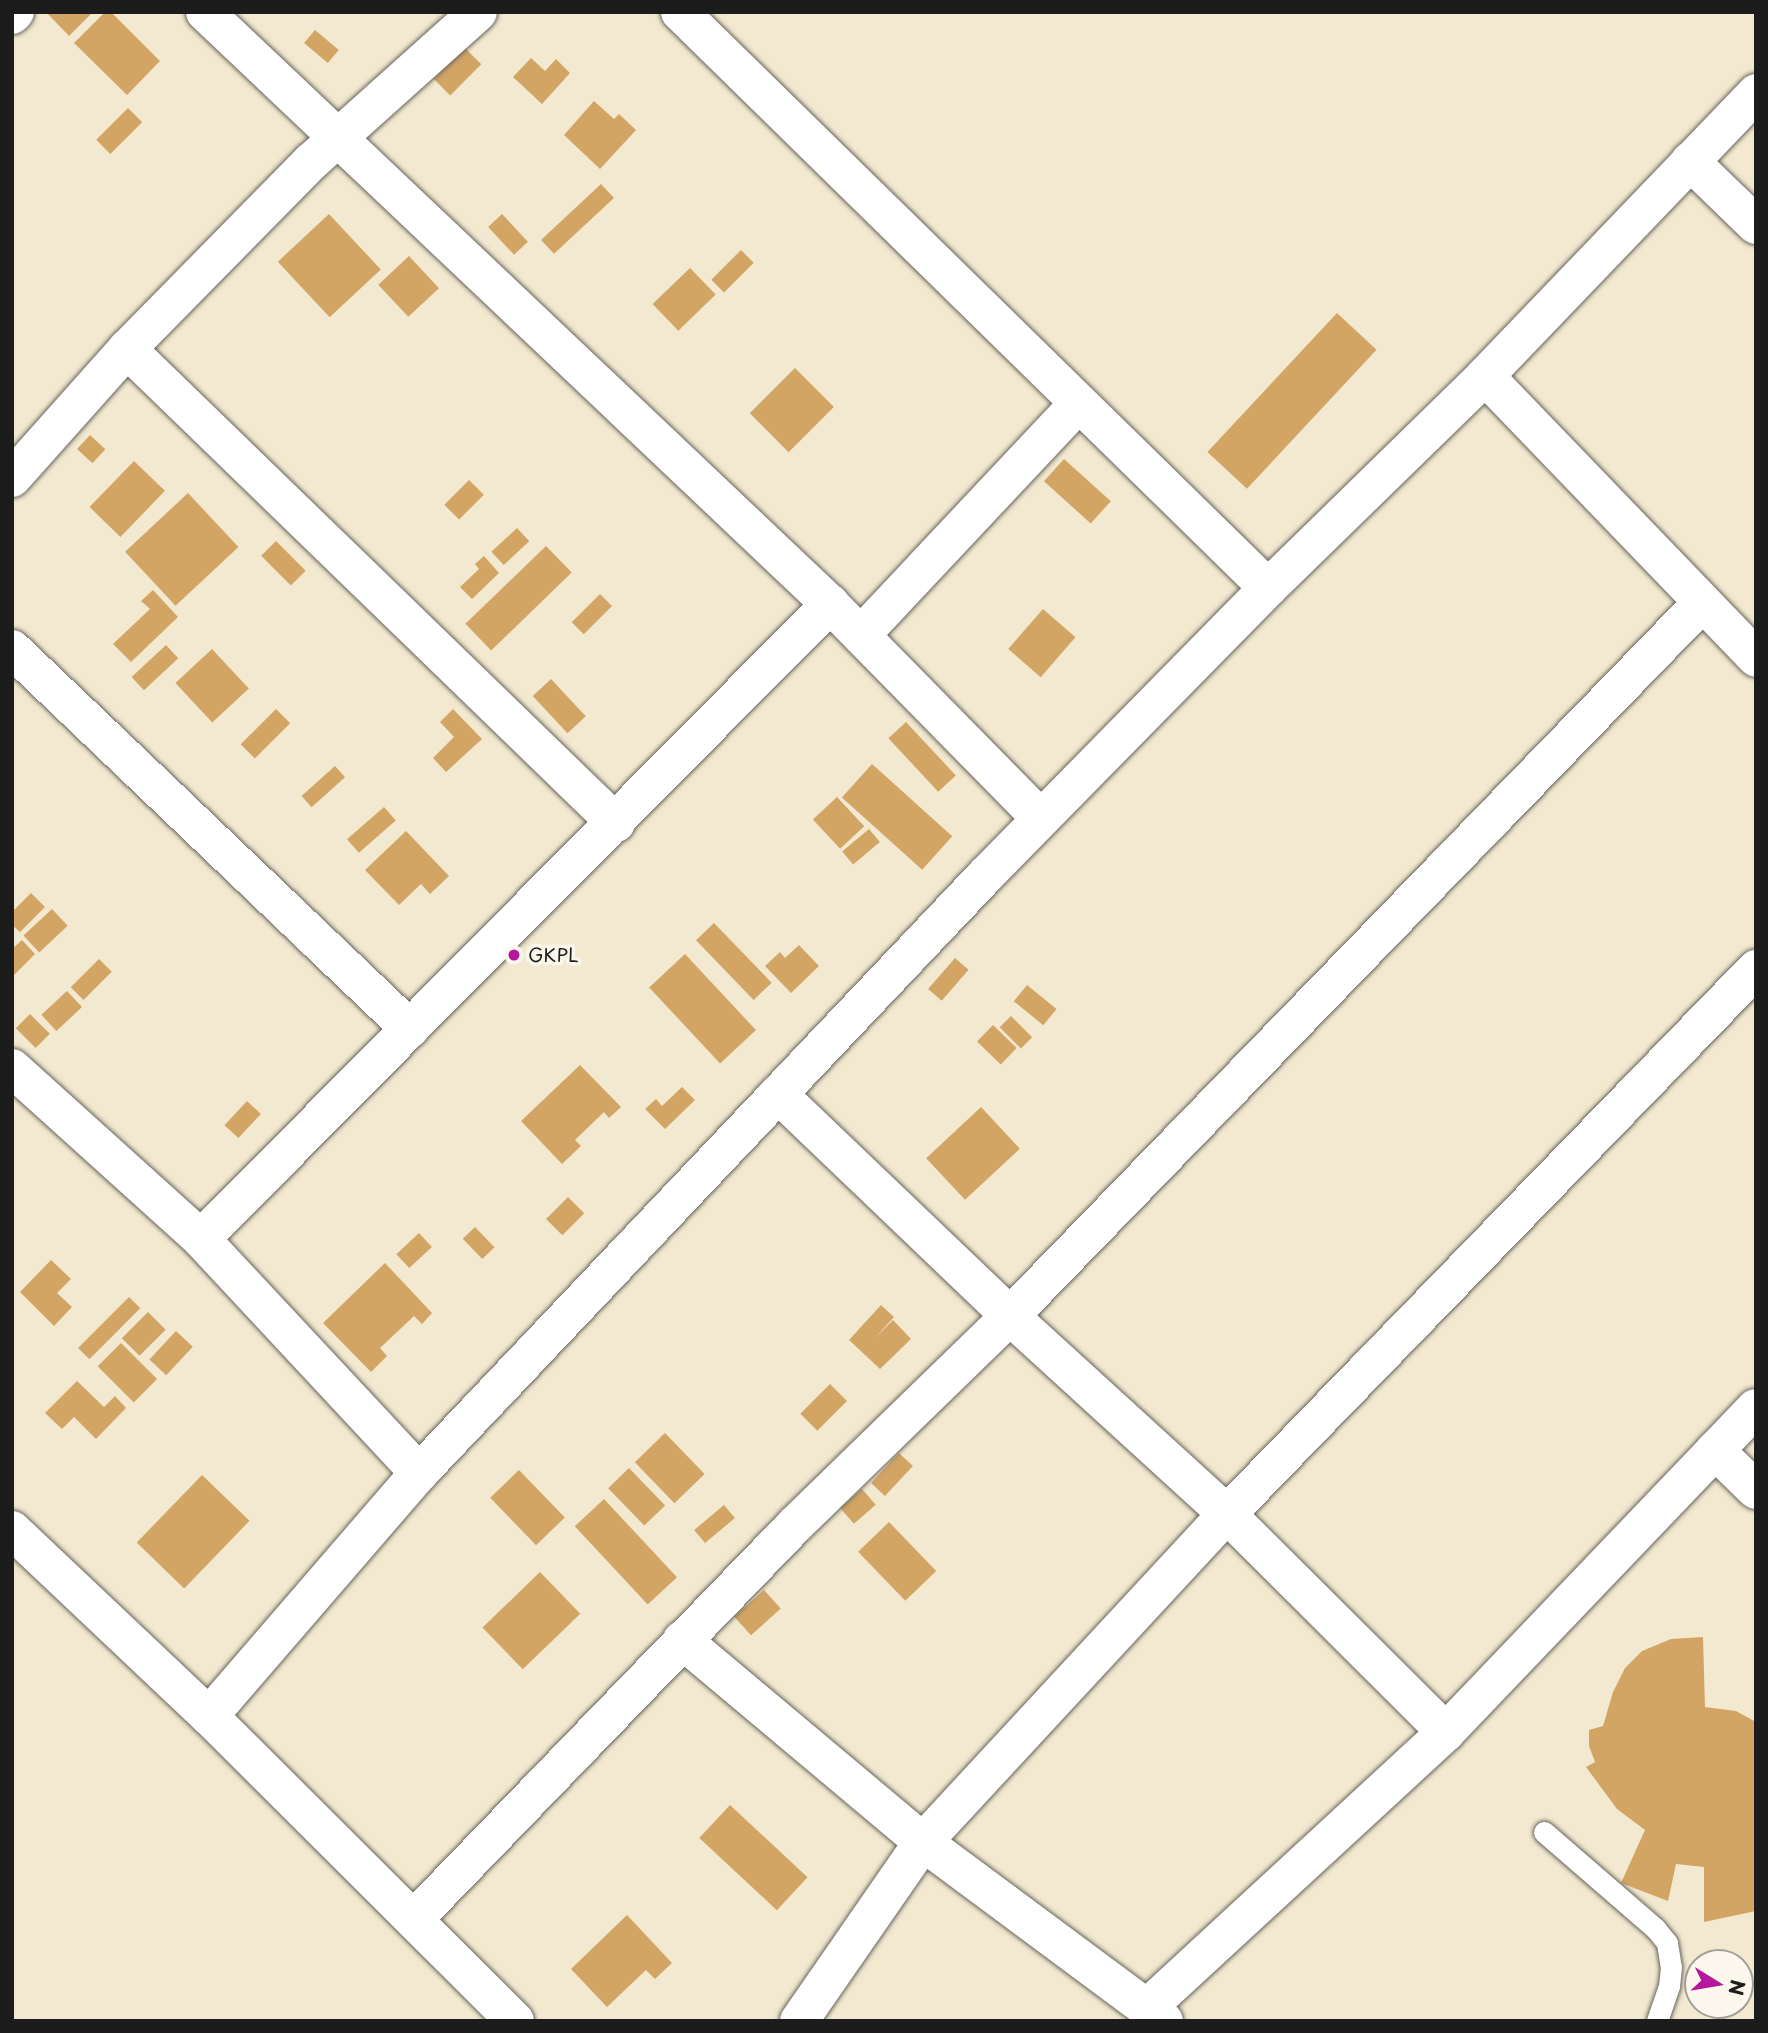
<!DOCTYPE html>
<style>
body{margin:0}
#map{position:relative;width:1768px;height:2033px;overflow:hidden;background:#f3e9d1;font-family:"Playpen Sans",sans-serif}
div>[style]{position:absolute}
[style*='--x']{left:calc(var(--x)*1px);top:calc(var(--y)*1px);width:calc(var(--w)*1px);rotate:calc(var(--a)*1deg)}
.building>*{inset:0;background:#d2a565;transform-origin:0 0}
.roads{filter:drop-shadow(0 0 2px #67645b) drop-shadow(0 0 2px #67645b)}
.lane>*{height:21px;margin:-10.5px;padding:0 10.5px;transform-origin:10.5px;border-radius:10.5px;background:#fff}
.street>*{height:38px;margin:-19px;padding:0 19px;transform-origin:19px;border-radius:19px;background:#fff}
.dots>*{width:19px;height:19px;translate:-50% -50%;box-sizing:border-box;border:4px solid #fbf7ec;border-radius:50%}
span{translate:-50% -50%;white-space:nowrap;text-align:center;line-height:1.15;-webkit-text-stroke:7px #fbf7ec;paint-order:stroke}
.poi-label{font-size:19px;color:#1c1c1c}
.left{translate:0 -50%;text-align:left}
.frame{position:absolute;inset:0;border:14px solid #1c1c1c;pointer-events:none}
.north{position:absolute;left:1684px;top:1949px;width:70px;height:70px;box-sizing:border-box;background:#fbf7ec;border:2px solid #a29f99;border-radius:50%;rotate:101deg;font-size:19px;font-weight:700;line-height:28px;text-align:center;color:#1c1c1c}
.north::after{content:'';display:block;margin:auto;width:24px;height:32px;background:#b5179e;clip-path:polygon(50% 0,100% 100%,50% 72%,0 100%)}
</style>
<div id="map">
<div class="building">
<i style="clip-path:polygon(46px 12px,93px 12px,69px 36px)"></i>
<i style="clip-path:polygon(105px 12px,111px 12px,160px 61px,127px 95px,74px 43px)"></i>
<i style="left:315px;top:30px;width:31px;height:17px;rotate:40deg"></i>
<i style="left:465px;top:48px;width:23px;height:44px;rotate:45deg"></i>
<i style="clip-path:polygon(531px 58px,545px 71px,556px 59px,570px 73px,542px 104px,513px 77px)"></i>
<i style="clip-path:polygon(594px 101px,614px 119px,619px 114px,636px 130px,600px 169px,564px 135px)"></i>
<i style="left:128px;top:108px;width:20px;height:45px;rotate:45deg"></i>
<i style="left:601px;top:184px;width:19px;height:82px;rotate:47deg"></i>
<i style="left:329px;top:214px;width:76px;height:70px;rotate:47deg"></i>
<i style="left:502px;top:214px;width:38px;height:19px;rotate:47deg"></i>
<i style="left:741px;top:250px;width:18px;height:42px;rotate:45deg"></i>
<i style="left:409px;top:256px;width:44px;height:42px;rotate:47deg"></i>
<i style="left:690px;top:268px;width:37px;height:52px;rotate:46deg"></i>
<i style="left:1337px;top:313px;width:54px;height:190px;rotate:43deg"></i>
<i style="left:795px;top:368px;width:55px;height:64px;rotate:45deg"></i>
<i style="left:90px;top:435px;width:21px;height:19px;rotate:43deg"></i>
<i style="left:1064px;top:459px;width:63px;height:30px;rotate:42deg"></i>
<i style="left:134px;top:461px;width:43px;height:64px;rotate:44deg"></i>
<i style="left:469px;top:480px;width:21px;height:35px;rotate:45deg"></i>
<i style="left:188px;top:493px;width:74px;height:86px;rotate:47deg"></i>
<i style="left:517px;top:528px;width:18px;height:35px;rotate:47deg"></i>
<i style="left:276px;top:541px;width:42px;height:21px;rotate:45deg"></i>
<i style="left:546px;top:546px;width:37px;height:112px;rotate:46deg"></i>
<i style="clip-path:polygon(484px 556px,499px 573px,472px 599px,460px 587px,479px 569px,475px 564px)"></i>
<i style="clip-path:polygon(153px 590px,178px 617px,131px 662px,113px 644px,150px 609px,141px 601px)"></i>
<i style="left:600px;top:594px;width:17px;height:40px;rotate:45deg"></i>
<i style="left:1043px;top:609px;width:43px;height:53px;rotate:41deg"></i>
<i style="left:166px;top:645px;width:18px;height:47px;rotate:47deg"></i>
<i style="left:212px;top:649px;width:54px;height:50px;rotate:47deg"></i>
<i style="left:551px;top:679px;width:51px;height:25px;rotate:47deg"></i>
<i style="left:276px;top:709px;width:20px;height:50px;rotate:45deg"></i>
<i style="clip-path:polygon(453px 709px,482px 739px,446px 772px,433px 758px,454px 737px,440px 722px)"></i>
<i style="left:906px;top:722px;width:73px;height:24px;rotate:47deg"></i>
<i style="left:872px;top:764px;width:108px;height:45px;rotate:42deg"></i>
<i style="left:335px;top:766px;width:15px;height:45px;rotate:48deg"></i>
<i style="left:837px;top:797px;width:40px;height:33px;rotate:47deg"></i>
<i style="left:384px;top:807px;width:18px;height:49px;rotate:49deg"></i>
<i style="left:869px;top:829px;width:17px;height:35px;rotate:50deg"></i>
<i style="clip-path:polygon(406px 831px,449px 876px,430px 894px,421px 884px,399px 905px,365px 870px)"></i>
<i style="clip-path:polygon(31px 893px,45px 907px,20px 932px,12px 925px,12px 912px)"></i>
<i style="left:52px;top:909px;width:23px;height:39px;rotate:47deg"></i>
<i style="left:714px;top:923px;width:83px;height:25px;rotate:46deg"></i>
<i style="clip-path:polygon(22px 940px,35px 954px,12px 977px,12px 949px)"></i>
<i style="clip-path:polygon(799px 945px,819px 966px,791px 993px,765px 966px,780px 952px,785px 958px)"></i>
<i style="left:685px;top:954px;width:104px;height:49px;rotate:47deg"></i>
<i style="left:955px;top:958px;width:18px;height:41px;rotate:41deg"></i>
<i style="left:99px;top:959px;width:18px;height:40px;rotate:45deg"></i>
<i style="left:1027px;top:985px;width:38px;height:21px;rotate:39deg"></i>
<i style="left:67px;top:991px;width:22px;height:35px;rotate:47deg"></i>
<i style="left:30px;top:1014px;width:28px;height:20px;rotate:45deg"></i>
<i style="left:1011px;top:1016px;width:30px;height:16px;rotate:45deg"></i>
<i style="left:993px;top:1025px;width:33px;height:23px;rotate:44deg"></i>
<i style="clip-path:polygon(580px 1065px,621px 1107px,609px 1118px,604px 1112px,575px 1140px,581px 1146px,562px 1164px,521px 1121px)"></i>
<i style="clip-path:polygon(682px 1087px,695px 1100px,665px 1129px,645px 1109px,656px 1099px,662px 1106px)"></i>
<i style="left:247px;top:1101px;width:19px;height:33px;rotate:43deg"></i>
<i style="left:981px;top:1107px;width:57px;height:75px;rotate:47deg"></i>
<i style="left:568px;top:1197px;width:23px;height:31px;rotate:45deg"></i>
<i style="left:475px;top:1227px;width:28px;height:17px;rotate:46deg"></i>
<i style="left:419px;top:1233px;width:19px;height:31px;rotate:47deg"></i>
<i style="clip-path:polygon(51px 1260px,71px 1279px,57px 1293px,72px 1307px,54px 1326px,20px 1292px)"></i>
<i style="clip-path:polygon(385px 1263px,432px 1313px,422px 1324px,414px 1316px,380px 1348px,387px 1356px,371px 1372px,323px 1323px)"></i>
<i style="left:129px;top:1297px;width:16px;height:72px;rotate:45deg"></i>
<i style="clip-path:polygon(881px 1305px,894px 1317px,874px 1339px,893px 1320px,911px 1339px,880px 1369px,849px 1340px)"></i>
<i style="left:148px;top:1312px;width:25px;height:37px;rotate:45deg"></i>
<i style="left:176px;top:1331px;width:23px;height:39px;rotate:43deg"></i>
<i style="left:121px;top:1343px;width:51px;height:33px;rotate:45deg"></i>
<i style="clip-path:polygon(77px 1381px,104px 1407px,115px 1396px,126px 1408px,96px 1439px,74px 1417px,62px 1429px,45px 1413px)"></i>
<i style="left:830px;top:1384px;width:24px;height:42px;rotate:45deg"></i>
<i style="left:665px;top:1433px;width:57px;height:42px;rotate:46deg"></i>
<i style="left:899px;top:1453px;width:19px;height:41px;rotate:43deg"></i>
<i style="left:629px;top:1468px;width:52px;height:29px;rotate:46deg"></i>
<i style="left:519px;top:1470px;width:66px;height:40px;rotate:46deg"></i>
<i style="left:202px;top:1475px;width:66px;height:94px;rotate:44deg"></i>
<i style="left:862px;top:1489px;width:21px;height:29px;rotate:49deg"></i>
<i style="left:604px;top:1499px;width:107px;height:40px;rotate:47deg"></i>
<i style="left:724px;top:1505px;width:17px;height:39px;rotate:50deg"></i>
<i style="left:889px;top:1522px;width:68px;height:43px;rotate:46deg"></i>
<i style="left:540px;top:1572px;width:58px;height:80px;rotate:46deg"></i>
<i style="left:764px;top:1590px;width:25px;height:40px;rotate:48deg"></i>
<i style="clip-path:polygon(1703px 1637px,1705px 1707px,1736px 1711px,1756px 1722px,1756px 1911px,1704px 1922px,1704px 1867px,1676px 1864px,1668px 1901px,1621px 1883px,1645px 1830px,1617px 1809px,1586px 1767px,1595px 1762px,1589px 1746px,1589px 1730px,1603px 1726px,1613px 1692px,1625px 1668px,1642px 1651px,1671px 1639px)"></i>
<i style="left:730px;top:1805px;width:106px;height:45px;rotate:43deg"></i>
<i style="clip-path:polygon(627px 1915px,672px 1963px,655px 1979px,646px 1970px,607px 2007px,571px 1969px)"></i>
</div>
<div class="roads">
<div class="lane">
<i style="--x:1544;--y:1832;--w:147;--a:40.9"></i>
<i style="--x:1655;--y:1928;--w:19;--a:51"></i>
<i style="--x:1667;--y:1943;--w:24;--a:81"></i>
<i style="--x:1671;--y:1967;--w:19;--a:96"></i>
<i style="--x:1669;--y:1986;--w:37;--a:109"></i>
</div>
<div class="street">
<i style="--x:205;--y:12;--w:861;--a:43.45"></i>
<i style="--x:830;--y:604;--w:300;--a:45.5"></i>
<i style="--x:680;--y:12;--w:823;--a:44.41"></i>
<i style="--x:12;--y:15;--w:4;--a:-45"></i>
<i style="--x:1690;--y:161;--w:92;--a:44.1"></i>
<i style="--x:127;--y:349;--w:681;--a:44.11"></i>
<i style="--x:1485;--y:376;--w:391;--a:46.1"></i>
<i style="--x:12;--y:478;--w:173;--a:-48.3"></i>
<i style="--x:127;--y:349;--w:262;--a:-45.5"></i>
<i style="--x:311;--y:162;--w:224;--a:-41.9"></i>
<i style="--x:861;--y:635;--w:318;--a:-46.8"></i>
<i style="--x:12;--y:649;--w:550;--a:43.67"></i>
<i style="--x:12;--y:1068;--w:255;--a:42.1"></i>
<i style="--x:201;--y:1239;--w:320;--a:47"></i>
<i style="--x:778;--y:1094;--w:321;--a:43.7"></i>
<i style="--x:1010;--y:1316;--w:294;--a:42.4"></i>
<i style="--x:1227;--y:1514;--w:309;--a:44.9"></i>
<i style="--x:201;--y:1239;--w:894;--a:-45.27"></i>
<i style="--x:1715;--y:1450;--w:57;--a:44.3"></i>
<i style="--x:12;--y:1530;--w:271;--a:43.4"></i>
<i style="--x:209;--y:1716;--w:432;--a:44.9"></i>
<i style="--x:682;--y:1640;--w:314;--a:40"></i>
<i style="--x:923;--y:1842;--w:300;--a:36.6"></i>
<i style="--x:209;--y:1716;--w:321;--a:-49.2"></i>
<i style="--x:419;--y:1473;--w:823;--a:-46.53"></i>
<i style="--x:985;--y:876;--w:404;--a:-45.5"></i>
<i style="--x:1268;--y:588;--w:303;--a:-44.3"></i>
<i style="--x:1485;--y:376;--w:392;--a:-46.2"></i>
<i style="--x:415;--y:1918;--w:545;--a:-45.97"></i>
<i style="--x:794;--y:1526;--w:301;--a:-44.2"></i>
<i style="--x:1010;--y:1316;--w:992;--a:-45.86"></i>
<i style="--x:1148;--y:2007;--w:405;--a:-42.7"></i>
<i style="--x:1446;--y:1732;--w:448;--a:-46.3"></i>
<i style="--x:799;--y:2021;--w:218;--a:-55.3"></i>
<i style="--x:923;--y:1842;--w:447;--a:-47.2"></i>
<i style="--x:1227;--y:1514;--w:760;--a:-45.85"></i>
</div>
</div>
<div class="dots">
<i style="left:514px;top:955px;background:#b5179e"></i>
</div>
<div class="poi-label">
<span class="left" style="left:528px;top:955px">GKPL</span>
</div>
<div class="frame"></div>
<div class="north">N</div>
</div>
